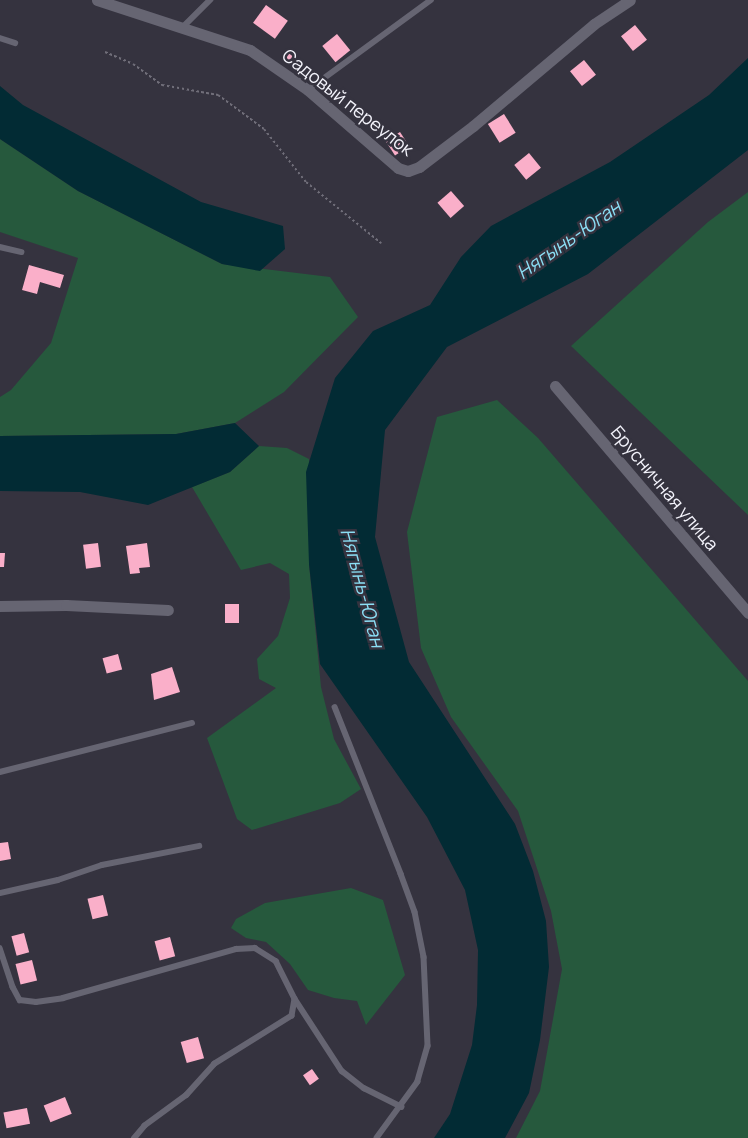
<!DOCTYPE html>
<meta charset="utf-8">
<style>
body{margin:0}
#map{position:relative;width:748px;height:1138px;overflow:hidden;background:#35333f;font-family:Manrope,sans-serif}
div>[style]{position:absolute}
[style*='--x']{left:calc(var(--x)*1px);top:calc(var(--y)*1px);width:calc(var(--w)*1px);rotate:calc(var(--a)*1deg)}
.green>*{inset:0;background:#26593d}
.water>*{inset:0;background:#022b34}
.building>*{inset:0;background:#faafc9;transform-origin:0 0}
.path>*{height:2px;margin-top:-1px;transform-origin:0;background:repeating-linear-gradient(90deg,#706e79 0 2.5px,transparent 0 5px)}
.service>*{height:5.5px;margin:-2.75px;padding:0 2.75px;transform-origin:2.75px;border-radius:2.75px;background:#666572}
.minor>*{height:11px;margin:-5.5px;padding:0 5.5px;transform-origin:5.5px;border-radius:5.5px;background:#666572}
span{translate:-50% -50%;white-space:nowrap;text-align:center;line-height:1.15;-webkit-text-stroke:5px #35333f;paint-order:stroke}
.street-label{font-size:18px;color:#f4f4fc}
.water-label{font-size:19px;color:#8bdff5;font-style:italic}
</style>
<div id="map">
<div class="green">
<i style="clip-path:polygon(0 139px,78px 191px,222px 264px,330px 277px,358px 317px,284px 392px,235px 423px,176px 434px,0 436px,0 397px,11px 390px,51px 343px,78px 258px,0 232px)"></i>
<i style="clip-path:polygon(748px 192px,748px 515px,571px 346px,708px 222px)"></i>
<i style="clip-path:polygon(497px 400px,538px 438px,748px 681px,748px 1138px,516px 1138px,540px 1091px,562px 969px,551px 911px,518px 811px,451px 717px,421px 648px,407px 532px,437px 417px)"></i>
<i style="clip-path:polygon(259px 446px,287px 448px,309px 459px,309px 564px,321px 687px,334px 739px,361px 789px,340px 803px,252px 830px,237px 819px,207px 738px,276px 688px,259px 679px,257px 659px,278px 636px,290px 598px,289px 574px,270px 563px,241px 570px,192px 487px,230px 472px)"></i>
<i style="clip-path:polygon(351px 888px,383px 900px,405px 975px,366px 1025px,357px 1001px,334px 998px,308px 990px,290px 964px,266px 942px,246px 938px,231px 928px,236px 919px,265px 903px)"></i>
</div>
<div class="water">
<i style="clip-path:polygon(748px 58px,748px 150px,588px 274px,447px 347px,385px 430px,375px 537px,409px 662px,515px 824px,533px 871px,546px 921px,549px 967px,540px 1040px,529px 1093px,505px 1138px,434px 1138px,450px 1114px,472px 1045px,477px 1005px,478px 950px,465px 890px,427px 817px,320px 664px,309px 564px,306px 472px,335px 378px,373px 331px,430px 305px,461px 257px,491px 226px,610px 162px,709px 95px)"></i>
<i style="clip-path:polygon(0 86px,23px 105px,201px 202px,283px 226px,285px 249px,260px 271px,222px 264px,78px 191px,0 139px)"></i>
<i style="clip-path:polygon(235px 423px,259px 446px,230px 472px,148px 505px,80px 492px,0 491px,0 436px,176px 434px)"></i>
</div>
<div class="building">
<i style="left:266px;top:5px;width:27px;height:22px;rotate:36deg"></i>
<i style="left:635px;top:25px;width:19px;height:18px;rotate:51deg"></i>
<i style="left:337px;top:34px;width:21px;height:19px;rotate:51deg"></i>
<i style="left:287px;top:52px;width:10px;height:8px;rotate:37deg"></i>
<i style="left:584px;top:60px;width:19px;height:18px;rotate:51deg"></i>
<i style="left:504px;top:114px;width:22px;height:19px;rotate:58deg"></i>
<i style="left:400px;top:132px;width:17px;height:17px;rotate:57deg"></i>
<i style="left:529px;top:153px;width:19px;height:19px;rotate:51deg"></i>
<i style="left:451px;top:191px;width:20px;height:18px;rotate:49deg"></i>
<i style="clip-path:polygon(29px 265px,64px 275px,60px 288px,40px 282px,37px 294px,22px 290px)"></i>
<i style="left:98px;top:543px;width:24px;height:15px;rotate:83deg"></i>
<i style="clip-path:polygon(147px 543px,150px 567px,139px 568px,140px 573px,130px 574px,126px 546px)"></i>
<i style="clip-path:polygon(0 553px,5px 553px,4px 567px,0 567px)"></i>
<i style="left:225px;top:604px;width:14px;height:19px"></i>
<i style="left:118px;top:654px;width:16px;height:16px;rotate:75deg"></i>
<i style="clip-path:polygon(172px 667px,180px 692px,154px 700px,151px 674px)"></i>
<i style="clip-path:polygon(8px 842px,11px 859px,0 861px,0 843px)"></i>
<i style="left:103px;top:895px;width:21px;height:16px;rotate:76deg"></i>
<i style="left:24px;top:933px;width:20px;height:13px;rotate:75deg"></i>
<i style="left:170px;top:937px;width:20px;height:16px;rotate:75deg"></i>
<i style="left:32px;top:960px;width:21px;height:17px;rotate:76deg"></i>
<i style="left:198px;top:1037px;width:22px;height:18px;rotate:74deg"></i>
<i style="left:312px;top:1069px;width:12px;height:11px;rotate:55deg"></i>
<i style="left:65px;top:1097px;width:18px;height:23px;rotate:68deg"></i>
<i style="left:27px;top:1108px;width:16px;height:24px;rotate:79deg"></i>
</div>
<div class="path">
<i style="--x:105;--y:52;--w:30;--a:23"></i>
<i style="--x:133;--y:64;--w:36;--a:36"></i>
<i style="--x:162;--y:85;--w:57;--a:10.1"></i>
<i style="--x:218;--y:95;--w:57;--a:36.5"></i>
<i style="--x:264;--y:129;--w:68;--a:51.6"></i>
<i style="--x:306;--y:182;--w:97;--a:39.1"></i>
</div>
<div class="service">
<i style="--x:182;--y:28;--w:40;--a:-45"></i>
<i style="--x:0;--y:38;--w:16;--a:18"></i>
<i style="--x:308;--y:90;--w:152;--a:-36.2"></i>
<i style="--x:0;--y:247;--w:22;--a:13"></i>
<i style="--x:335;--y:707;--w:180;--a:68.4"></i>
<i style="--x:401;--y:874;--w:40;--a:69.8"></i>
<i style="--x:415;--y:912;--w:46;--a:78.7"></i>
<i style="--x:424;--y:957;--w:89;--a:87.4"></i>
<i style="--x:428;--y:1046;--w:37;--a:106"></i>
<i style="--x:418;--y:1082;--w:69;--a:126.2"></i>
<i style="--x:0;--y:772;--w:198;--a:-14.3"></i>
<i style="--x:0;--y:893;--w:59;--a:-12.6"></i>
<i style="--x:58;--y:880;--w:46;--a:-18.8"></i>
<i style="--x:102;--y:865;--w:99;--a:-11.1"></i>
<i style="--x:0;--y:948;--w:41;--a:71.6"></i>
<i style="--x:13;--y:987;--w:15;--a:62"></i>
<i style="--x:20;--y:1000;--w:16;--a:7"></i>
<i style="--x:36;--y:1002;--w:27;--a:-8"></i>
<i style="--x:63;--y:998;--w:180;--a:-15.8"></i>
<i style="--x:236;--y:949;--w:19;--a:-3"></i>
<i style="--x:255;--y:948;--w:25;--a:32"></i>
<i style="--x:276;--y:961;--w:42;--a:63.4"></i>
<i style="--x:295;--y:999;--w:17;--a:100"></i>
<i style="--x:292;--y:1016;--w:91;--a:148.1"></i>
<i style="--x:215;--y:1064;--w:42;--a:132.1"></i>
<i style="--x:187;--y:1095;--w:52;--a:143.6"></i>
<i style="--x:145;--y:1126;--w:16;--a:130"></i>
<i style="--x:295;--y:999;--w:86;--a:56.9"></i>
<i style="--x:342;--y:1071;--w:28;--a:38"></i>
<i style="--x:364;--y:1088;--w:42;--a:26.6"></i>
</div>
<div class="minor">
<i style="--x:97;--y:0;--w:161;--a:18.1"></i>
<i style="--x:250;--y:50;--w:70;--a:34.6"></i>
<i style="--x:308;--y:90;--w:119;--a:40.9"></i>
<i style="--x:398;--y:168;--w:10;--a:17"></i>
<i style="--x:408;--y:171;--w:12;--a:-20"></i>
<i style="--x:419;--y:167;--w:68;--a:-37.2"></i>
<i style="--x:473;--y:126;--w:158;--a:-40.1"></i>
<i style="--x:594;--y:24;--w:43;--a:-33.7"></i>
<i style="--x:555;--y:386;--w:298;--a:49.6"></i>
<i style="--x:0;--y:606;--w:66;--a:-0.9"></i>
<i style="--x:66;--y:605;--w:102;--a:2.8"></i>
</div>
<div class="street-label">
<span style="left:348px;top:102px;rotate:38deg">Садовый переулок</span>
<span style="left:665px;top:488px;rotate:50deg">Брусничная улица</span>
</div>
<div class="water-label">
<span style="left:569px;top:240px;rotate:-35deg">Нягынь-Юган</span>
<span style="left:362px;top:588px;rotate:75deg">Нягынь-Юган</span>
</div>
</div>
